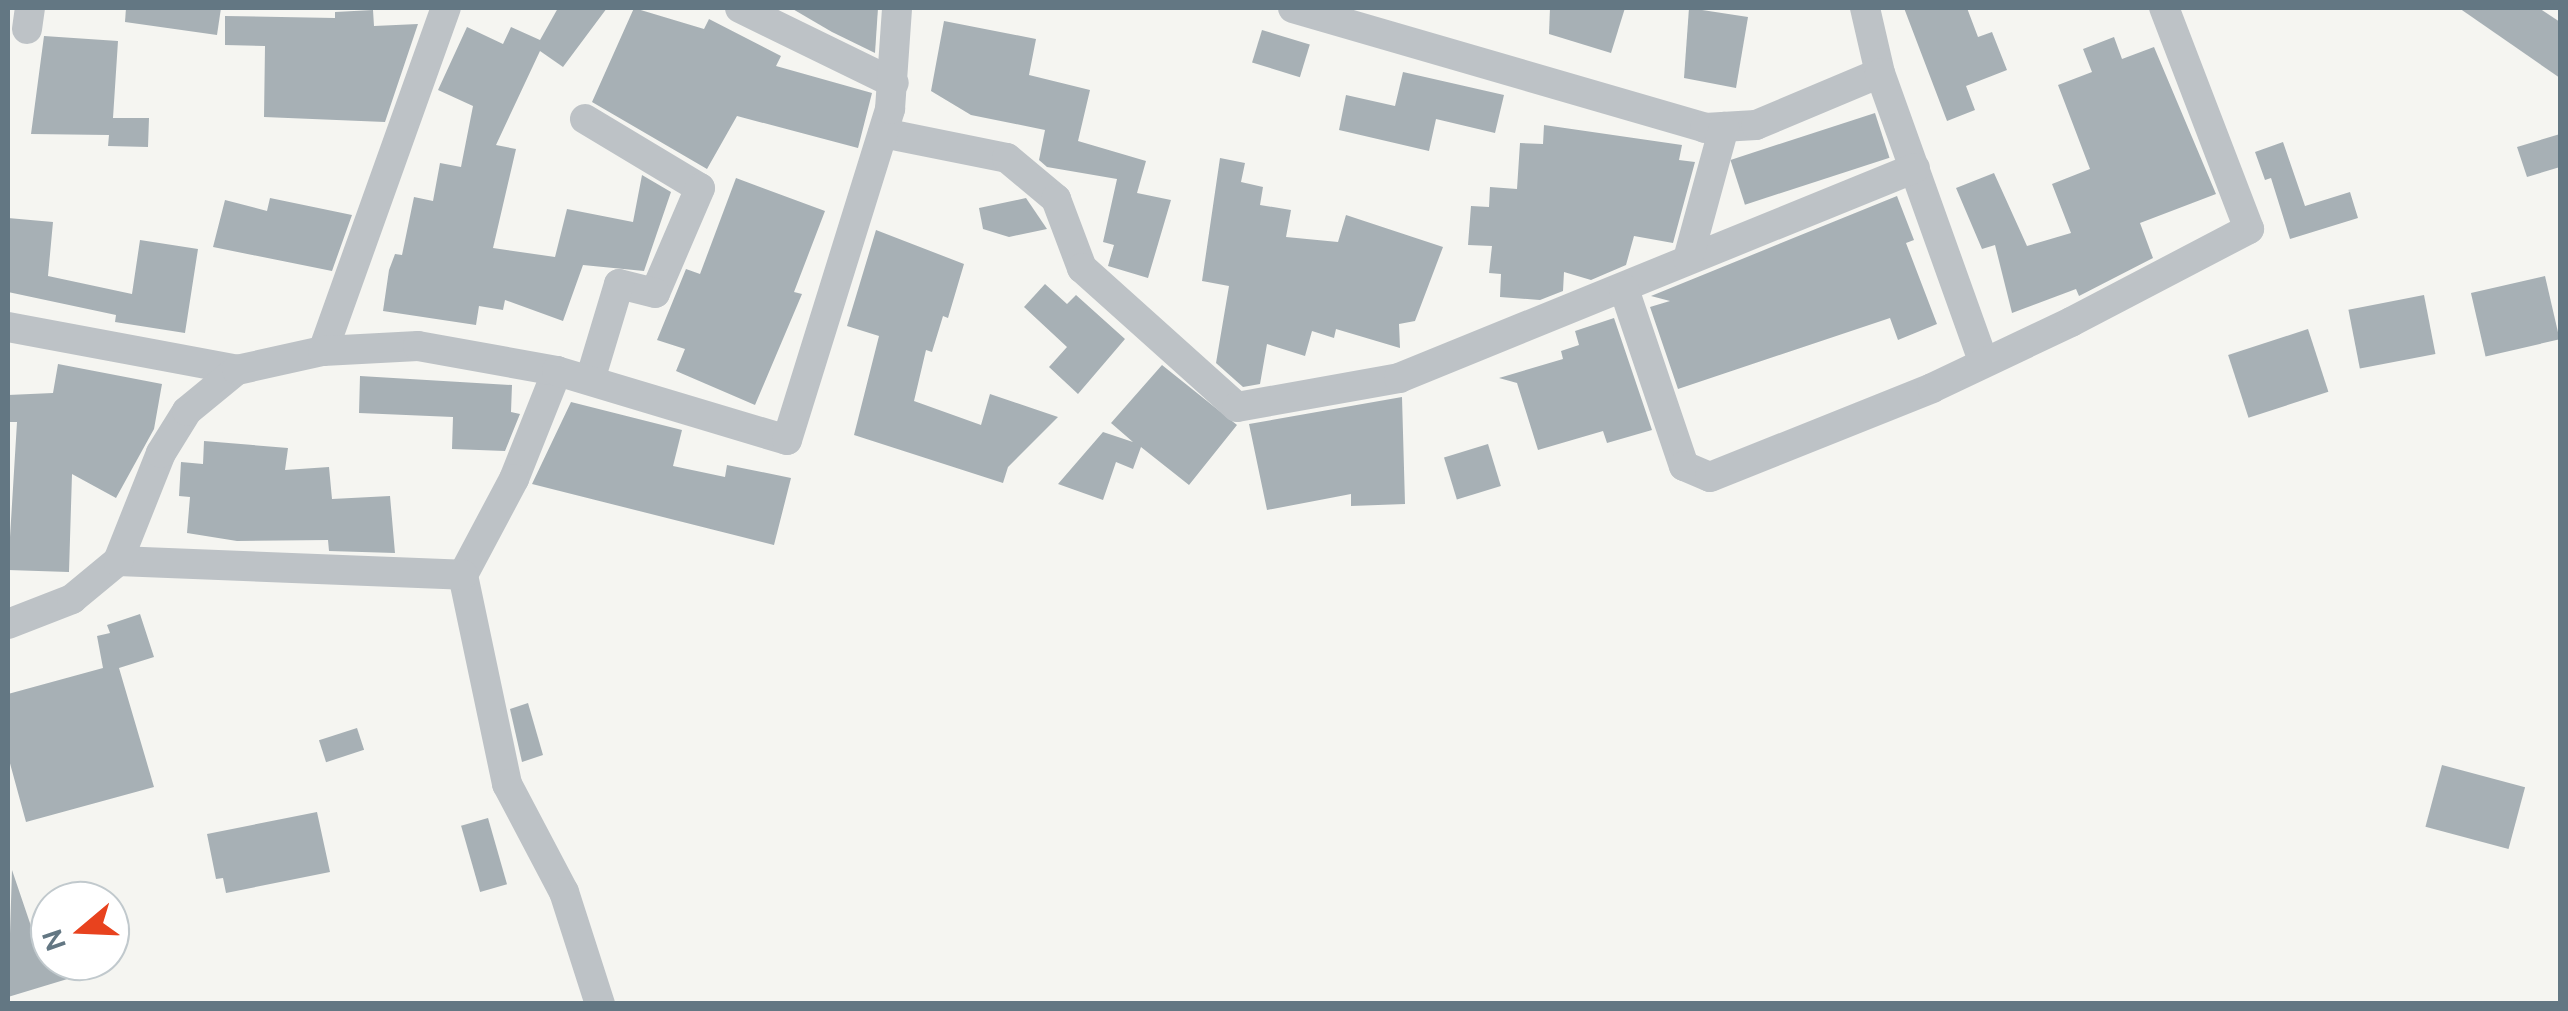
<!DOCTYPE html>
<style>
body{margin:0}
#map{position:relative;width:2568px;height:1011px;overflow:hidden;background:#f5f5f1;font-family:Ubuntu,sans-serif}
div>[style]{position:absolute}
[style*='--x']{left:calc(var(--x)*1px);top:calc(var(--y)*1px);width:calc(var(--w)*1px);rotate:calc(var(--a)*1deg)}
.building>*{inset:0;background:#a7b0b5;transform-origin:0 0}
.minor>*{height:30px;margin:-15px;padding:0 15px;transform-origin:15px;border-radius:15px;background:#bdc2c6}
span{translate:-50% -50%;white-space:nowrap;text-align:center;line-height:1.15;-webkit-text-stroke:10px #fff;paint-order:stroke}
.frame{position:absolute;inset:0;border:10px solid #637783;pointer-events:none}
.north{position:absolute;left:30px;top:881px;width:100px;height:100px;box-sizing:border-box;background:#fff;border:2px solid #c1c9cd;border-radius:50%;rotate:251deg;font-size:28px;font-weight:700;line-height:40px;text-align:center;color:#637783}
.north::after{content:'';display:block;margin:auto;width:35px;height:45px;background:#e8421e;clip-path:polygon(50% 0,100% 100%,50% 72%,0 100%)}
</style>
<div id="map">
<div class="building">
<i style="clip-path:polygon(126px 8px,221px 8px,217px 35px,125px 22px)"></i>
<i style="clip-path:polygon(558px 8px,607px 8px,563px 67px,540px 51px,496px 145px,516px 149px,493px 248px,555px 257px,567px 209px,633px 222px,642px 175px,671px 192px,644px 271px,583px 265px,563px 321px,505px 300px,503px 310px,479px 306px,476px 325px,383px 311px,389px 270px,395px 254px,402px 255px,414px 197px,433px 201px,440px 163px,461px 167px,473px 106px,438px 90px,467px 27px,503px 44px,511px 27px,540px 40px)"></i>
<i style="clip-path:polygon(634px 8px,704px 29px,709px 19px,781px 56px,776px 66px,872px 93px,858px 148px,737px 116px,707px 169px,592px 102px)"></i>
<i style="clip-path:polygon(791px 8px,878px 8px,875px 53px,832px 32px)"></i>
<i style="clip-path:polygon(1550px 8px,1625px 8px,1611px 53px,1549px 34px)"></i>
<i style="clip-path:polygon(1689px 8px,1748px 17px,1736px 88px,1684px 78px)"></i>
<i style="clip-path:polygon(1904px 8px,1967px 8px,1978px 37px,1992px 32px,2007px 70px,1966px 86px,1975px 110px,1947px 121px)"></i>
<i style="clip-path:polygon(2459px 8px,2539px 8px,2560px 22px,2560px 78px)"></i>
<i style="clip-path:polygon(373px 10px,374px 26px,418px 24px,385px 122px,264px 117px,265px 46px,225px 45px,225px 16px,335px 18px,335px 12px)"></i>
<i style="clip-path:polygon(944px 21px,1036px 39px,1029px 75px,1090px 90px,1078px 141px,1146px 161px,1137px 193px,1171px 200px,1148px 278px,1108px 266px,1114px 245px,1103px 242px,1117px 179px,1047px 167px,1039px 160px,1045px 130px,971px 115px,931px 91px)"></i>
<i style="left:1262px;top:30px;width:50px;height:34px;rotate:17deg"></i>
<i style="clip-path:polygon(44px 36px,118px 41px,113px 118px,149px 118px,148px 147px,108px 146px,109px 135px,31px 134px)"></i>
<i style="clip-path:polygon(2114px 37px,2122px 59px,2154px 47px,2216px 194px,2140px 223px,2153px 258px,2079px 296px,2076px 289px,2012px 313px,1995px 245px,1982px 249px,1956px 188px,1994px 173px,2027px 246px,2071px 233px,2052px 184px,2090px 169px,2058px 85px,2092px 72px,2083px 49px)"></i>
<i style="clip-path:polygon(1403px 72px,1504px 95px,1495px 133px,1436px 119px,1429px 151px,1339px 130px,1346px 95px,1395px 106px)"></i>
<i style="left:1875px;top:113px;width:47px;height:152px;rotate:72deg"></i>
<i style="clip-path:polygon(1544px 125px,1682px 145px,1679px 160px,1695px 162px,1673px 243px,1634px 236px,1626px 265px,1591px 280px,1564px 272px,1563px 291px,1540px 300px,1500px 297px,1501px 274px,1489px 273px,1492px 246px,1468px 245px,1471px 206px,1489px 207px,1490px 187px,1517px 189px,1520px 143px,1543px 144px)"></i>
<i style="clip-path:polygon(2560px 134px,2560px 167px,2527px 177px,2517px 147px)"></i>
<i style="clip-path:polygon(2283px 142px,2305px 206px,2350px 192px,2358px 218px,2290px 239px,2271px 178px,2265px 180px,2255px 152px)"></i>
<i style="clip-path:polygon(1220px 158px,1245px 163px,1241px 182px,1263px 187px,1260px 205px,1291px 210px,1286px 237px,1338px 242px,1346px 215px,1443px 247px,1415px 321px,1399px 324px,1400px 348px,1336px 329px,1334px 338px,1312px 331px,1305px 356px,1267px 344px,1260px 384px,1243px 387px,1216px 363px,1229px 286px,1202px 281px)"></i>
<i style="clip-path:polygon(736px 178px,825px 211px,794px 292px,802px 294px,755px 405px,676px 371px,685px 349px,657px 340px,686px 269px,700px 274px)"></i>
<i style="clip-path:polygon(1897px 196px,1914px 240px,1906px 243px,1937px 324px,1898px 340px,1890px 318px,1678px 389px,1650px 307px,1670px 301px,1651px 296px)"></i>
<i style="clip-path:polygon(270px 198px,352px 215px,332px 271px,213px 247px,225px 200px,267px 211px)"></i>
<i style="clip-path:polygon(1026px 198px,1047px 229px,1009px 237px,983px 229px,979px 208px)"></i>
<i style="clip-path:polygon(8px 218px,53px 222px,48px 276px,132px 294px,140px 240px,198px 249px,185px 333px,115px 322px,116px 315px,8px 292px)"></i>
<i style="clip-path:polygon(876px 230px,964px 264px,948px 318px,943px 316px,932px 352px,926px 350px,914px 401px,981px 425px,990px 394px,1058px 417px,1008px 467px,1003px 483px,854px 435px,879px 336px,847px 326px)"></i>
<i style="left:2545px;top:276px;width:65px;height:76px;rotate:77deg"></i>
<i style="clip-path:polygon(1045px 284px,1067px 304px,1076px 295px,1125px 339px,1078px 394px,1049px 367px,1067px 347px,1024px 307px)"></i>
<i style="left:2424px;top:295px;width:60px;height:77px;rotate:79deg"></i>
<i style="clip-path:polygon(1614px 318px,1652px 430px,1607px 443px,1603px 431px,1538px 450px,1517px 383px,1499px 378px,1563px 359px,1561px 351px,1579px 345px,1575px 331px)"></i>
<i style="left:2308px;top:329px;width:66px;height:84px;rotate:72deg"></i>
<i style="clip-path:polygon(58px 364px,162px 384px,154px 429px,116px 498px,72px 474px,69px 572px,8px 570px,17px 422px,8px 422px,8px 395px,53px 393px)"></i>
<i style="clip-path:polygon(1162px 365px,1237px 425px,1189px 485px,1141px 447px,1133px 469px,1116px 462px,1103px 500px,1058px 484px,1103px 432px,1133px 442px,1111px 423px)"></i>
<i style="clip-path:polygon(360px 376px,512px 385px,511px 412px,520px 414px,505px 451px,452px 449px,453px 417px,359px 413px)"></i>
<i style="clip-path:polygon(1402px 397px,1405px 504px,1351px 506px,1351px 494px,1267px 510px,1249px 424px)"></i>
<i style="clip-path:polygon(571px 402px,682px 430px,673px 466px,725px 477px,727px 465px,791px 478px,774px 545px,532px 484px)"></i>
<i style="clip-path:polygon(204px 441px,288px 448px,285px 470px,329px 467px,332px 499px,390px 496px,395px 553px,329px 551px,328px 540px,237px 541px,187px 533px,190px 497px,179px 496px,181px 462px,203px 464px)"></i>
<i style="left:1488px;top:444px;width:44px;height:46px;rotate:73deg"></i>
<i style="clip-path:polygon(140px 614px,154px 657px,119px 668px,154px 787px,26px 822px,8px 756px,8px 694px,103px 668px,97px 636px,110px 633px,107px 625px)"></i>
<i style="clip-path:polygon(528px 703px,543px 755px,522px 762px,510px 709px)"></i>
<i style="left:357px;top:728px;width:23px;height:40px;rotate:72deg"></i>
<i style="left:2442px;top:765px;width:86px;height:64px;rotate:15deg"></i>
<i style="clip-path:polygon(317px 812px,330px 872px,226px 893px,223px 878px,216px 879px,207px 834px)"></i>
<i style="left:488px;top:818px;width:69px;height:28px;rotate:74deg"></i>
<i style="clip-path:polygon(12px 870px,32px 929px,50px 924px,50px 961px,106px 961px,107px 967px,8px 997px)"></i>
</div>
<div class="minor">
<i style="--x:740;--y:8;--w:171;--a:26"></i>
<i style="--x:1293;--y:8;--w:429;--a:16.2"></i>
<i style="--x:1705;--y:128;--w:51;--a:-3.4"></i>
<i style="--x:1756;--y:125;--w:134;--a:-22.8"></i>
<i style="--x:1865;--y:8;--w:67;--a:77"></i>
<i style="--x:1880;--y:73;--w:306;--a:70.3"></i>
<i style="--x:27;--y:29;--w:21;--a:-82"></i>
<i style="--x:585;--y:119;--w:134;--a:31"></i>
<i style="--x:700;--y:188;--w:114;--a:113.2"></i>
<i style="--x:655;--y:293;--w:37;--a:-166"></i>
<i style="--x:619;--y:284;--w:100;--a:106.8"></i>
<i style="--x:883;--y:133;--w:126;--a:11.4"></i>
<i style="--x:1007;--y:158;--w:64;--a:39.9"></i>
<i style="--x:1056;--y:199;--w:74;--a:69.4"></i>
<i style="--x:1082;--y:268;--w:208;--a:41.9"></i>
<i style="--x:1237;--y:407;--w:165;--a:-10.1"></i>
<i style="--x:1399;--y:378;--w:557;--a:-22.15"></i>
<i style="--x:1688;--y:259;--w:137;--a:-74.7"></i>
<i style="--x:1624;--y:289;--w:187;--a:71.3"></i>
<i style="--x:1684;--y:466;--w:28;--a:23"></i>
<i style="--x:1710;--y:477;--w:239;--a:-21.8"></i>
<i style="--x:1932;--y:388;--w:154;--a:-25.4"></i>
<i style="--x:2071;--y:322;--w:201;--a:-27.6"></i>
<i style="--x:2249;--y:229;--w:237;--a:-111"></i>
<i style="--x:8;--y:327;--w:233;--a:10.6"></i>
<i style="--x:323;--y:351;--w:364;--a:-70.3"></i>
<i style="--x:557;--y:371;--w:116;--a:111.7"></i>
<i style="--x:514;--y:479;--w:109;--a:118"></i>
<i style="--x:463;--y:575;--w:214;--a:78.1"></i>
<i style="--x:507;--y:784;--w:122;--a:62.2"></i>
<i style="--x:564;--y:892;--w:118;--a:72.2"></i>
<i style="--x:118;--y:561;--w:345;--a:2.3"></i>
<i style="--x:8;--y:624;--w:69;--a:-21.3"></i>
<i style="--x:72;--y:599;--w:60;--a:-39.6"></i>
<i style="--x:118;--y:561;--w:116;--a:-68.3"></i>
<i style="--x:161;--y:453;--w:49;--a:-58.2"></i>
<i style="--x:187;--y:411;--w:65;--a:-39.4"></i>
<i style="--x:237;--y:370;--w:88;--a:-12.5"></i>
<i style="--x:323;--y:351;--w:95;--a:-3"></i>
<i style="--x:418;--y:346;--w:141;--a:10.2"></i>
<i style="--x:557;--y:371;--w:240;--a:16.7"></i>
<i style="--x:787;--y:440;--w:347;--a:-72.7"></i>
<i style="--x:890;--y:109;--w:101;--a:-86"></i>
</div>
<div class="frame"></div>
<div class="north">N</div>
</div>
